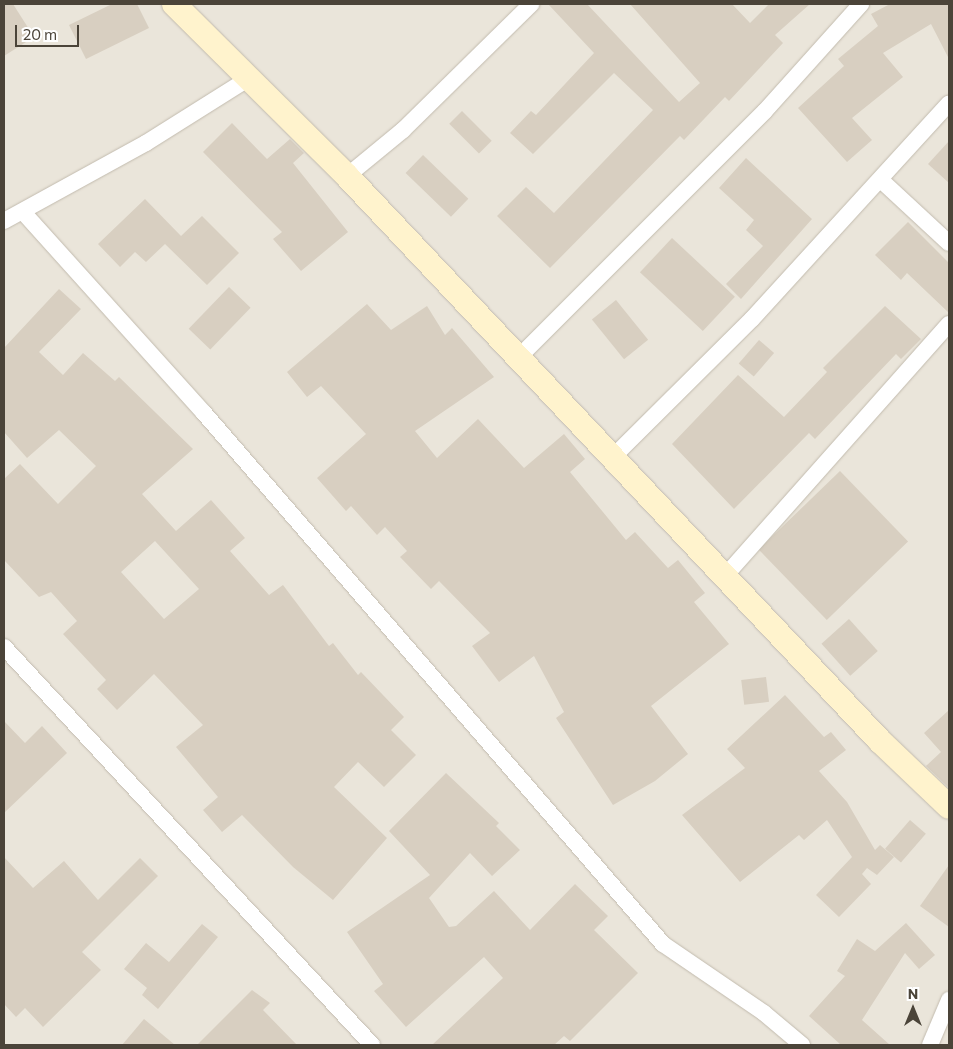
<!DOCTYPE html>
<style>
body{margin:0}
#map{position:relative;width:953px;height:1049px;overflow:hidden;background:#f6f3ec;font-family:Commissioner,sans-serif}
div>[style]{position:absolute}
[style*='--x']{left:calc(var(--x)*1px);top:calc(var(--y)*1px);width:calc(var(--w)*1px);rotate:calc(var(--a)*1deg)}
.residential>*{inset:0;background:#eae5da;transform-origin:0 0}
.building>*{inset:0;background:#d8cfc1;transform-origin:0 0}
.roads{filter:drop-shadow(0 0 1px #c2bbae) drop-shadow(0 0 1px #c2bbae)}
.street>*{height:16px;margin:-8px;padding:0 8px;transform-origin:8px;border-radius:8px;background:#fff}
.secondary>*{height:24px;margin:-12px;padding:0 12px;transform-origin:12px;border-radius:12px;background:#fff3cd}
span{translate:-50% -50%;white-space:nowrap;text-align:center;line-height:1.15;-webkit-text-stroke:5px #fff;paint-order:stroke}
.frame{position:absolute;inset:0;border:5px solid #4b4439;pointer-events:none}
.north{position:absolute;left:888px;top:984px;width:50px;height:50px;-webkit-text-stroke:4px #fff;paint-order:stroke;rotate:0deg;font-size:14px;font-weight:700;line-height:20px;text-align:center;color:#4b4439}
.north::after{content:'';display:block;margin:auto;width:18px;height:22px;background:#4b4439;clip-path:polygon(50% 0,100% 100%,50% 72%,0 100%)}
.scale{position:absolute;left:15px;top:25px;width:64px;height:22px;box-sizing:border-box;border:2px solid #4b4439;border-top:0;padding-left:6px;font-size:15px;line-height:18px;white-space:nowrap;color:#4b4439;-webkit-text-stroke:4px #fff;paint-order:stroke}
</style>
<div id="map">
<div class="residential">
<i style="left:4px;top:4px;width:945px;height:1041px"></i>
</div>
<div class="building">
<i style="clip-path:polygon(4px 4px,13px 4px,34px 37px,4px 56px)"></i>
<i style="clip-path:polygon(112px 4px,137px 4px,149px 28px,86px 59px,69px 25px)"></i>
<i style="clip-path:polygon(548px 4px,587px 4px,679px 102px,700px 83px,630px 4px,732px 4px,750px 23px,769px 4px,810px 4px,775px 35px,783px 43px,729px 101px,725px 97px,684px 140px,680px 136px,550px 268px,497px 216px,526px 187px,554px 213px,653px 110px,614px 73px,533px 154px,510px 133px,531px 111px,536px 115px,594px 53px)"></i>
<i style="clip-path:polygon(890px 4px,949px 4px,949px 59px,931px 24px,883px 53px,903px 77px,852px 118px,872px 140px,847px 162px,798px 108px,844px 66px,838px 59px,878px 26px,871px 14px)"></i>
<i style="left:462px;top:111px;width:42px;height:18px;rotate:45deg"></i>
<i style="clip-path:polygon(232px 123px,267px 159px,290px 139px,304px 153px,293px 163px,348px 232px,301px 271px,273px 239px,282px 232px,203px 152px)"></i>
<i style="clip-path:polygon(949px 141px,949px 183px,928px 164px)"></i>
<i style="left:423px;top:155px;width:63px;height:25px;rotate:44deg"></i>
<i style="clip-path:polygon(746px 158px,812px 219px,741px 299px,726px 284px,763px 246px,746px 230px,754px 220px,719px 188px)"></i>
<i style="clip-path:polygon(145px 199px,181px 236px,202px 216px,239px 253px,207px 285px,165px 244px,146px 262px,135px 252px,120px 267px,98px 244px)"></i>
<i style="clip-path:polygon(908px 222px,949px 263px,949px 313px,907px 273px,901px 280px,875px 255px)"></i>
<i style="left:672px;top:238px;width:86px;height:47px;rotate:43deg"></i>
<i style="left:229px;top:287px;width:30px;height:58px;rotate:44deg"></i>
<i style="clip-path:polygon(evenodd,59px 289px,81px 309px,39px 352px,63px 375px,83px 353px,115px 381px,119px 377px,193px 449px,142px 494px,176px 531px,211px 500px,245px 538px,230px 551px,269px 595px,283px 585px,329px 646px,333px 643px,358px 675px,361px 672px,404px 717px,391px 730px,416px 755px,384px 787px,358px 762px,334px 787px,387px 838px,333px 900px,293px 867px,242px 815px,222px 832px,203px 810px,218px 797px,176px 747px,203px 725px,154px 674px,117px 710px,97px 689px,106px 680px,63px 634px,77px 621px,51px 592px,39px 597px,4px 560px,4px 479px,20px 464px,58px 504px,96px 466px,59px 430px,27px 458px,4px 432px,4px 348px,59px 289px,155px 541px,199px 589px,164px 619px,121px 572px,155px 541px)"></i>
<i style="left:616px;top:300px;width:51px;height:31px;rotate:51deg"></i>
<i style="clip-path:polygon(367px 304px,391px 330px,427px 306px,445px 335px,452px 328px,494px 377px,415px 431px,437px 458px,478px 419px,524px 468px,564px 434px,585px 459px,570px 472px,626px 540px,635px 532px,668px 568px,678px 560px,705px 593px,694px 602px,729px 644px,651px 706px,688px 754px,655px 781px,613px 805px,556px 718px,564px 712px,534px 656px,499px 682px,472px 646px,490px 633px,439px 581px,431px 589px,400px 557px,407px 551px,385px 527px,377px 535px,351px 506px,346px 511px,317px 478px,366px 434px,321px 386px,307px 397px,287px 372px)"></i>
<i style="clip-path:polygon(885px 306px,921px 339px,901px 359px,896px 354px,815px 439px,809px 433px,734px 509px,672px 444px,738px 375px,784px 417px,827px 372px,823px 368px)"></i>
<i style="left:759px;top:340px;width:20px;height:31px;rotate:41deg"></i>
<i style="left:840px;top:471px;width:98px;height:113px;rotate:46deg"></i>
<i style="left:849px;top:619px;width:43px;height:37px;rotate:48deg"></i>
<i style="left:766px;top:677px;width:25px;height:25px;rotate:83deg"></i>
<i style="clip-path:polygon(785px 695px,824px 737px,831px 732px,846px 750px,819px 771px,847px 802px,875px 850px,880px 845px,894px 857px,877px 875px,867px 868px,862px 874px,871px 884px,839px 917px,816px 895px,852px 857px,827px 820px,804px 840px,799px 835px,740px 882px,682px 815px,745px 768px,727px 749px)"></i>
<i style="clip-path:polygon(949px 710px,949px 788px,926px 766px,941px 752px,924px 733px)"></i>
<i style="clip-path:polygon(4px 721px,25px 743px,42px 726px,67px 753px,4px 813px)"></i>
<i style="clip-path:polygon(446px 773px,499px 823px,496px 826px,520px 850px,492px 876px,470px 853px,429px 898px,449px 927px,456px 926px,494px 891px,530px 930px,575px 884px,608px 916px,594px 930px,638px 973px,570px 1041px,564px 1036px,554px 1045px,432px 1045px,503px 978px,484px 957px,406px 1027px,374px 991px,383px 984px,347px 932px,430px 875px,389px 831px)"></i>
<i style="left:910px;top:820px;width:21px;height:38px;rotate:41deg"></i>
<i style="clip-path:polygon(4px 857px,33px 888px,64px 861px,98px 900px,140px 858px,158px 876px,82px 952px,101px 970px,43px 1027px,25px 1008px,16px 1017px,4px 1004px)"></i>
<i style="clip-path:polygon(949px 865px,949px 927px,920px 906px)"></i>
<i style="clip-path:polygon(906px 923px,935px 955px,919px 969px,905px 953px,862px 1020px,890px 1045px,841px 1045px,809px 1016px,845px 976px,837px 971px,857px 939px,875px 951px)"></i>
<i style="clip-path:polygon(202px 924px,218px 937px,158px 1009px,142px 995px,147px 988px,124px 969px,146px 943px,169px 962px)"></i>
<i style="clip-path:polygon(252px 990px,270px 1003px,263px 1010px,297px 1045px,197px 1045px)"></i>
<i style="clip-path:polygon(144px 1019px,175px 1045px,122px 1045px)"></i>
</div>
<div class="roads">
<div class="street">
<i style="--x:347;--y:176;--w:72;--a:-39.4"></i>
<i style="--x:403;--y:130;--w:180;--a:-44.5"></i>
<i style="--x:882;--y:181;--w:91;--a:42.8"></i>
<i style="--x:23;--y:212;--w:270;--a:48"></i>
<i style="--x:204;--y:413;--w:702;--a:49.16"></i>
<i style="--x:663;--y:944;--w:122;--a:34.3"></i>
<i style="--x:764;--y:1013;--w:50;--a:40.1"></i>
<i style="--x:4;--y:221;--w:162;--a:-28.8"></i>
<i style="--x:146;--y:143;--w:124;--a:-32.2"></i>
<i style="--x:518;--y:358;--w:349;--a:-45"></i>
<i style="--x:765;--y:111;--w:144;--a:-48.1"></i>
<i style="--x:614;--y:456;--w:194;--a:-44.8"></i>
<i style="--x:752;--y:319;--w:292;--a:-47.6"></i>
<i style="--x:725;--y:576;--w:337;--a:-48.4"></i>
<i style="--x:4;--y:647;--w:542;--a:47.24"></i>
<i style="--x:930;--y:1045;--w:49;--a:-67.1"></i>
</div>
<div class="secondary">
<i style="--x:174;--y:4;--w:244;--a:44.8"></i>
<i style="--x:347;--y:176;--w:777;--a:46.67"></i>
<i style="--x:880;--y:741;--w:95;--a:43.7"></i>
</div>
</div>
<div class="frame"></div>
<div class="north">N</div>
<div class="scale">20 m</div>
</div>
